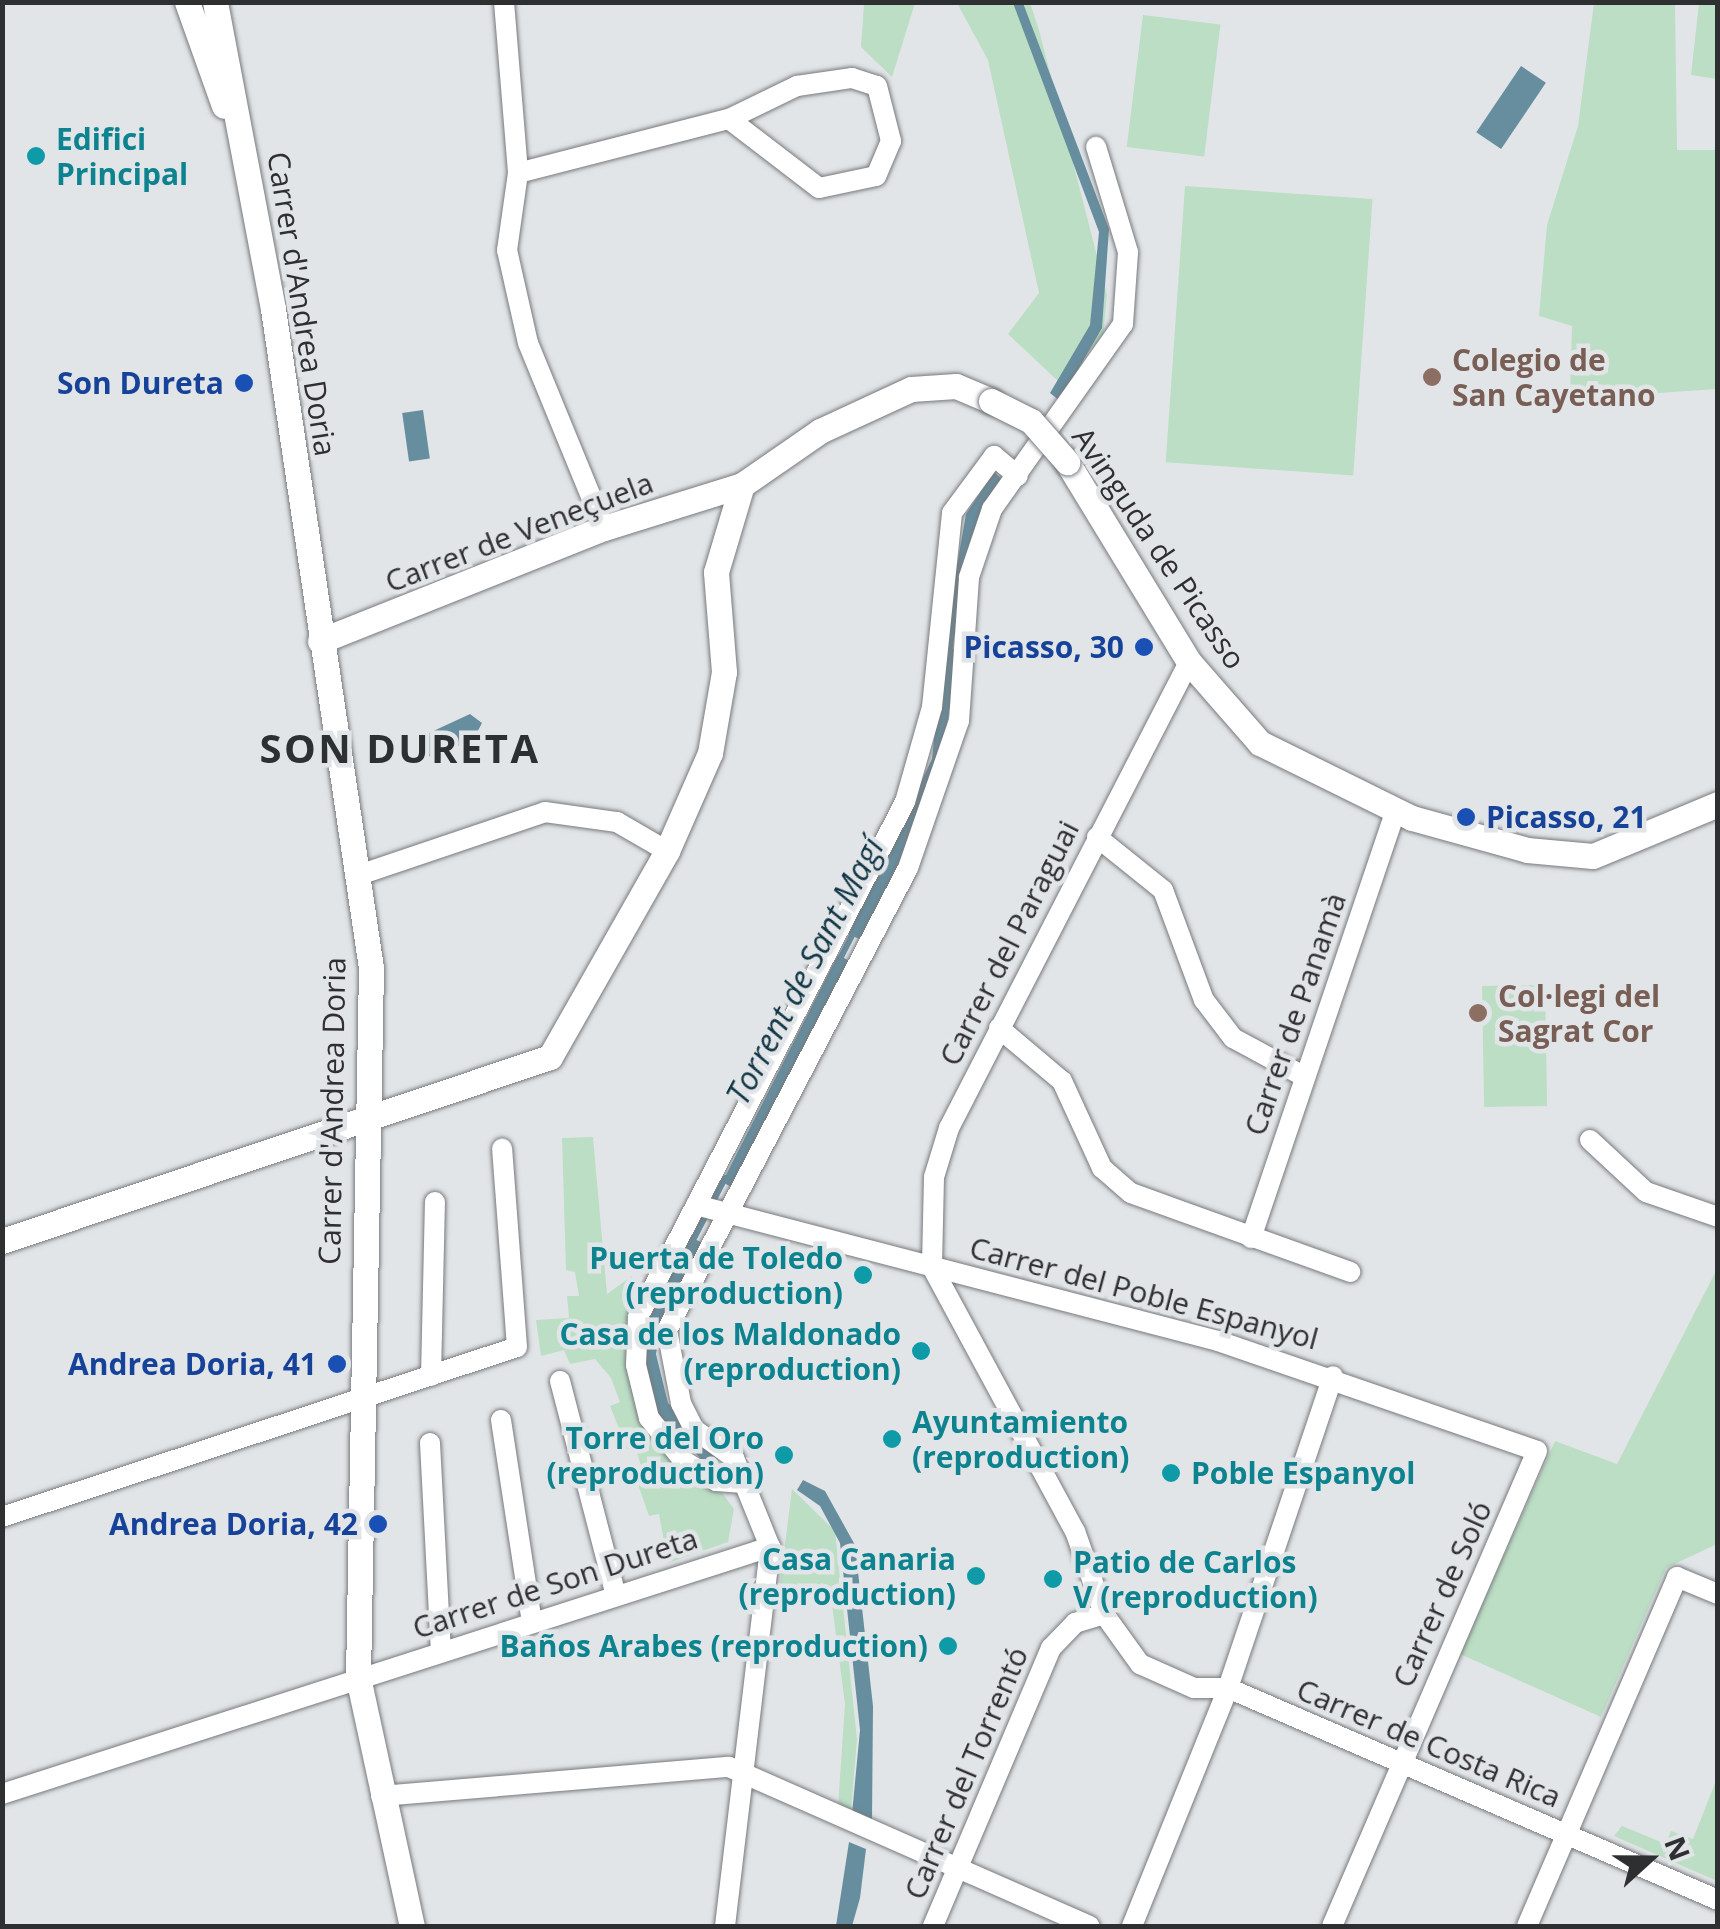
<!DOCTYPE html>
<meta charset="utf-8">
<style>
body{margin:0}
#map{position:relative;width:1720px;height:1929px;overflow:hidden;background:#e2e5e8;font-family:"Open Sans",sans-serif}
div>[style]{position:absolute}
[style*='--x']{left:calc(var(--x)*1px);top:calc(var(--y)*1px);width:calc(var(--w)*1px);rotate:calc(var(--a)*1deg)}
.green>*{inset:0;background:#bcdec5;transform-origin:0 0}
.water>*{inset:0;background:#678e9f;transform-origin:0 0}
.stream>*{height:6px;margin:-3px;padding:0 3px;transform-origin:3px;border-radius:3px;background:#678e9f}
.roads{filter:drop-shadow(0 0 2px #777a7d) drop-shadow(0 0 2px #777a7d)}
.minor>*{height:20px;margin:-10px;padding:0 10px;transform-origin:10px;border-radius:10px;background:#fff}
.tertiary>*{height:25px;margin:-12.5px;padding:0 12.5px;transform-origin:12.5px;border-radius:12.5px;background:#fff}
.bridges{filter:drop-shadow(0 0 2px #777a7d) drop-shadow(0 0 2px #777a7d)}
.tertiary-bridge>*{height:25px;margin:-12.5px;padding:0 12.5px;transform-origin:12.5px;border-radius:12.5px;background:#fff}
.dots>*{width:28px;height:28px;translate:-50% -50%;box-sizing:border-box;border:5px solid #e2e5e8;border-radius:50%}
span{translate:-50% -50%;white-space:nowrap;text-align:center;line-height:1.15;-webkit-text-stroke:9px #e2e5e8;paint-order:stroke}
.culture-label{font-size:30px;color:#0d838f;font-weight:700}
.left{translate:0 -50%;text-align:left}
.right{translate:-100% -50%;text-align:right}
.street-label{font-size:30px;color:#2d2f30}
.education-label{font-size:30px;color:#785e54;font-weight:700}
.transit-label{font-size:30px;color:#164399;font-weight:700}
.water-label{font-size:32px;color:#113544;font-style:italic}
.district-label{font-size:40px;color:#2d3032;font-weight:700;letter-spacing:2.5px}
.frame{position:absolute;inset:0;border:5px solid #2d2f30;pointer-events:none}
.north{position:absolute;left:1600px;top:1809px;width:100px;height:100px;-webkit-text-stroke:8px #e2e5e8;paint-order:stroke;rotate:69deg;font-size:28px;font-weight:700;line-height:40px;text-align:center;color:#2d2f30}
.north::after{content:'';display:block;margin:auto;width:35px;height:45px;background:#2d2f30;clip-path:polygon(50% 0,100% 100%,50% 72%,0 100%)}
</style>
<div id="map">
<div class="green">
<i style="clip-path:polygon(864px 3px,915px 3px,892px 77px,861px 47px)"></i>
<i style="clip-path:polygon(957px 3px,1030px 3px,1039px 30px,1107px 295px,1103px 337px,1059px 382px,1008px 334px,1039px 293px,988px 60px)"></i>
<i style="clip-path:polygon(1594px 3px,1675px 3px,1677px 150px,1717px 150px,1717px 389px,1570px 399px,1572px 326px,1539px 316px,1547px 225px,1578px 126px)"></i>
<i style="clip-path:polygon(1699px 3px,1717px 3px,1717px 79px,1691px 75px)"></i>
<i style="left:1143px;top:15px;width:78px;height:133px;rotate:7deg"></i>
<i style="left:1185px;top:186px;width:188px;height:277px;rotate:4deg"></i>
<i style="left:1545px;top:985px;width:121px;height:63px;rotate:89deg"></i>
<i style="clip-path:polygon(593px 1137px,607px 1294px,632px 1276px,631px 1369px,734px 1509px,728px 1542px,668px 1563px,659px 1514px,649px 1516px,634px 1473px,642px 1469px,635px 1446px,627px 1449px,610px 1406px,620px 1402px,611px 1378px,595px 1359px,570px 1364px,564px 1350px,541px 1356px,536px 1320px,569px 1318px,567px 1296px,579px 1296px,575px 1272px,566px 1270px,562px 1138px)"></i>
<i style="clip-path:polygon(1717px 1269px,1717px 1544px,1666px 1568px,1601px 1717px,1460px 1654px,1555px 1441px,1617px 1464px)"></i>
<i style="clip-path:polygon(792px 1489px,835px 1531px,857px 1739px,851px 1811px,838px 1807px,845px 1704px,830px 1589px,780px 1584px)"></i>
<i style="clip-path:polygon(1717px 1778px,1717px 1881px,1614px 1836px,1622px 1826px,1666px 1844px,1671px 1831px,1693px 1839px)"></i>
</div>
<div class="water">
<i style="clip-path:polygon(1013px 3px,1023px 3px,1109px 229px,1102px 328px,1060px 401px,1050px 393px,1090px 325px,1099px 232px)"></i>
<i style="left:1521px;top:66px;width:30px;height:80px;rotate:34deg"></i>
<i style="left:423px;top:410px;width:49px;height:21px;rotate:82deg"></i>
<i style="clip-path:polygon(994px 472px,1004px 481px,960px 635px,945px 634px,966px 514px)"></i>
<i style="clip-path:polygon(960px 649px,936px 788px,864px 941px,848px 934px,932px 759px,943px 650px)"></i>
<i style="clip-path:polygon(470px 714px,482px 723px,470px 746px,453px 746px,443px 760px,429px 756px,429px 733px)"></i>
<i style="left:838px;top:955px;width:16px;height:255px;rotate:27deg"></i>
<i style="clip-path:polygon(690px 1237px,703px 1243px,661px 1324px,656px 1354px,668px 1403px,720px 1455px,712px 1470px,659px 1416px,644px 1377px,650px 1316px)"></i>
<i style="clip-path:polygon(803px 1480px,825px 1491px,855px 1545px,873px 1706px,872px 1821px,852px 1814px,860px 1730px,840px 1543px,820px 1506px,797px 1490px)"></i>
<i style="clip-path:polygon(849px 1842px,866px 1849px,860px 1898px,852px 1926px,836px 1926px)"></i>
</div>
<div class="stream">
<i style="--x:949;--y:657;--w:28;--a:-84"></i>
<i style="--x:838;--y:963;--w:37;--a:-63"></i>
<i style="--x:692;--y:1242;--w:72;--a:-62.7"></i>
</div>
<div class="roads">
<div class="minor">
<i style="--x:504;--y:2;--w:172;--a:85.3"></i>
<i style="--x:518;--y:173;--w:78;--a:98.1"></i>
<i style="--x:507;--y:250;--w:95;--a:77.3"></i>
<i style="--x:528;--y:343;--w:200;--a:67.7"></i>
<i style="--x:518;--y:173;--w:218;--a:-14.4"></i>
<i style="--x:729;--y:119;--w:76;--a:-25.9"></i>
<i style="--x:797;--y:86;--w:56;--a:-8.3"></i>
<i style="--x:852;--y:78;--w:26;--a:18"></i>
<i style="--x:877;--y:86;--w:57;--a:75.7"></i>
<i style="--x:891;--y:141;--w:38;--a:113"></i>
<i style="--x:876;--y:176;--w:58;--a:168.1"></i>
<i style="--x:819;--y:188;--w:113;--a:-142.5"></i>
<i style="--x:1189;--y:662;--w:524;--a:117.25"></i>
<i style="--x:949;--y:1128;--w:51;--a:107"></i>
<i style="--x:934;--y:1177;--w:90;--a:91.3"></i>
<i style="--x:932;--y:1267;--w:300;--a:61.6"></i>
<i style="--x:1075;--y:1531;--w:88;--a:70.7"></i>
<i style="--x:1104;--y:1614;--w:62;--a:54.2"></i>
<i style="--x:1140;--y:1664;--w:59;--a:24"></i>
<i style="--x:1194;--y:1688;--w:34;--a:0"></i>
<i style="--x:1228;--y:1688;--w:534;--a:23.4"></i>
<i style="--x:1097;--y:837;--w:85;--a:38.8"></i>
<i style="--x:1163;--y:890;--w:117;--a:69.6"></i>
<i style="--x:1204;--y:1000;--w:48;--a:52.7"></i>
<i style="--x:1233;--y:1038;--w:82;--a:28.4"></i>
<i style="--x:359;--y:875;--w:196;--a:-18.7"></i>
<i style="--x:545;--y:812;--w:73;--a:7.9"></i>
<i style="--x:617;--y:822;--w:58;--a:30.1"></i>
<i style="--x:999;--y:1028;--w:82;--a:40.1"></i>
<i style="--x:1062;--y:1081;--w:96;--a:65.3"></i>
<i style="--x:1102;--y:1168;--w:38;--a:41"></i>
<i style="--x:1131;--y:1193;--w:233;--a:19.8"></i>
<i style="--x:1590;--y:1140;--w:76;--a:42.9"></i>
<i style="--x:1646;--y:1192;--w:76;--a:19.1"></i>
<i style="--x:696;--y:1205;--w:539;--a:14.6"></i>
<i style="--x:1218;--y:1341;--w:337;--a:19"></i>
<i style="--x:1537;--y:1451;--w:517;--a:113.34"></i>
<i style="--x:1251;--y:1238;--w:452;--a:-71.3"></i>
<i style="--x:431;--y:1376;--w:174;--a:-88.7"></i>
<i style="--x:560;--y:1381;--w:222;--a:75.4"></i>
<i style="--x:501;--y:1420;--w:204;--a:81.3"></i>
<i style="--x:430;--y:1443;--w:208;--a:87"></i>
<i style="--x:744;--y:1483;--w:28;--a:-176"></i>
<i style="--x:716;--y:1481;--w:39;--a:-148"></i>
<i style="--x:683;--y:1460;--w:54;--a:-129"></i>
<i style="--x:649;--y:1418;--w:55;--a:-103.8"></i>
<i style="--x:636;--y:1365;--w:48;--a:-87.6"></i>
<i style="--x:638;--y:1317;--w:580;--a:-62.6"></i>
<i style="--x:905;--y:802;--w:99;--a:-74.1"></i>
<i style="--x:932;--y:707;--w:195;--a:-84.1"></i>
<i style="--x:952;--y:513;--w:71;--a:-53.6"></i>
<i style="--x:994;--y:456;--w:31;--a:40"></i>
<i style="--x:2;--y:1517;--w:542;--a:-18.27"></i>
<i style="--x:517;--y:1347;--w:199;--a:-94.3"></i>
<i style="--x:2;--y:1794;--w:807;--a:-17.83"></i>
<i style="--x:381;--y:1796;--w:349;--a:-4.8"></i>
<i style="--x:729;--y:1767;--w:394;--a:23.8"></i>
<i style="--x:725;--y:1926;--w:382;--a:-83.2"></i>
<i style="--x:770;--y:1547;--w:96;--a:-112"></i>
<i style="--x:734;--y:1458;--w:49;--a:-144.1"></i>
<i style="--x:694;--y:1429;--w:29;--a:-117"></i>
<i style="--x:681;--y:1403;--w:74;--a:-100.9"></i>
<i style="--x:667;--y:1330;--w:521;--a:-62.45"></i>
<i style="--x:908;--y:868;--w:156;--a:-70.9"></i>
<i style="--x:959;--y:721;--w:144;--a:-86"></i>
<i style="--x:969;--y:577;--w:72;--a:-71.3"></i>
<i style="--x:992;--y:509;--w:227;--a:-54.7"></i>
<i style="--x:1123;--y:324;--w:72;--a:-86"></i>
<i style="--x:1128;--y:252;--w:110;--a:-106.9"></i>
<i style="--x:933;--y:1926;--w:302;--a:-67"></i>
<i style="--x:1051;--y:1648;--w:35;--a:-46"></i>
<i style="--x:1075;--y:1623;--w:30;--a:-17"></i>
<i style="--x:1132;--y:1926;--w:257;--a:-68"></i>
<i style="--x:1228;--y:1688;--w:329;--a:-71.4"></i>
<i style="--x:1527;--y:1926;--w:380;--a:-66.7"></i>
<i style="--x:1677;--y:1577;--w:44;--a:22.5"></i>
</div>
<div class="tertiary">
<i style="--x:187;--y:2;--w:110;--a:70.4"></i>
<i style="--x:215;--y:2;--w:312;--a:79.3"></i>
<i style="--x:273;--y:309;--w:666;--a:81.54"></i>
<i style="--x:371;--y:968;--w:709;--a:91.05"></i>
<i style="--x:358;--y:1677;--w:255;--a:77.8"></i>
<i style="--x:1067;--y:462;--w:234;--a:58.6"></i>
<i style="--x:1189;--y:662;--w:108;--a:48.8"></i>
<i style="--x:1260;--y:743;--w:169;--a:26.3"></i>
<i style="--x:1412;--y:818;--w:119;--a:15.5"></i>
<i style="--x:1527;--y:850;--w:66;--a:5.2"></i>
<i style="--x:1593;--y:856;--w:135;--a:-22.6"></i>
<i style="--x:320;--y:641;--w:306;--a:-21.7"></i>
<i style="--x:604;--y:528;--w:145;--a:-17.3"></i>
<i style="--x:742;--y:485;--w:95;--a:-34.7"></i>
<i style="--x:820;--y:431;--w:100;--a:-24.8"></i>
<i style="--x:911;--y:389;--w:45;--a:-3.8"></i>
<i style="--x:956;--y:386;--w:38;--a:23"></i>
<i style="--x:2;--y:1241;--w:578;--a:-18.56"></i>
<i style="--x:550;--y:1057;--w:237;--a:-60.4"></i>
<i style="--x:667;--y:851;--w:107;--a:-66.3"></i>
<i style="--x:710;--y:753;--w:82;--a:-80.2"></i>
<i style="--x:724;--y:672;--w:100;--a:-94.6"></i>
<i style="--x:716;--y:572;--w:91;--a:-73.4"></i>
</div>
</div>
<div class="bridges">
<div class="tertiary-bridge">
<i style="--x:991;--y:401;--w:45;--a:26.6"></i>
<i style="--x:1031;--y:421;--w:55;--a:48.7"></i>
</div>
</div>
<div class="dots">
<i style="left:36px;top:156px;background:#0f9aa8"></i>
<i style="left:1432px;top:377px;background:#8d6e63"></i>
<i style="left:244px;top:383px;background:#1a4fb4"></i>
<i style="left:1144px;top:647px;background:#1a4fb4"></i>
<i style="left:1466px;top:817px;background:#1a4fb4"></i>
<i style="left:1478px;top:1013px;background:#8d6e63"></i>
<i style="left:863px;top:1275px;background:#0f9aa8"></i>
<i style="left:921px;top:1351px;background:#0f9aa8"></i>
<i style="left:337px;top:1364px;background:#1a4fb4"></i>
<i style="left:892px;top:1439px;background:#0f9aa8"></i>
<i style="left:784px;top:1455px;background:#0f9aa8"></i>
<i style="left:1171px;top:1473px;background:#0f9aa8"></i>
<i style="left:378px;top:1524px;background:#1a4fb4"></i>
<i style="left:976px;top:1576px;background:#0f9aa8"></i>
<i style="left:1053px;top:1579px;background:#0f9aa8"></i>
<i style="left:948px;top:1646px;background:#0f9aa8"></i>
</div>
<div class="culture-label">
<span class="left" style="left:56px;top:156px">Edifici<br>Principal</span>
<span class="right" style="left:843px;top:1275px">Puerta de Toledo<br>(reproduction)</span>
<span class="right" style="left:901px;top:1351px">Casa de los Maldonado<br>(reproduction)</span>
<span class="left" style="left:912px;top:1439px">Ayuntamiento<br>(reproduction)</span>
<span class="right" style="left:764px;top:1455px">Torre del Oro<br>(reproduction)</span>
<span class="left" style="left:1191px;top:1473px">Poble Espanyol</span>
<span class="right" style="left:956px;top:1576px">Casa Canaria<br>(reproduction)</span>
<span class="left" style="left:1073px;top:1579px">Patio de Carlos<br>V (reproduction)</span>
<span class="right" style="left:928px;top:1646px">Baños Arabes (reproduction)</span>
</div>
<div class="street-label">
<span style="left:302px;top:304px;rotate:81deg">Carrer d'Andrea Doria</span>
<span style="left:519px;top:532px;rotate:-21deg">Carrer de Veneçuela</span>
<span style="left:1159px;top:548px;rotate:56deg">Avinguda de Picasso</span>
<span style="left:1009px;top:943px;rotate:-63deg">Carrer del Paraguai</span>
<span style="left:1295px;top:1014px;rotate:-71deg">Carrer de Panamà</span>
<span style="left:332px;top:1111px;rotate:-89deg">Carrer d'Andrea Doria</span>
<span style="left:1144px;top:1293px;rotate:15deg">Carrer del Poble Espanyol</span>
<span style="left:555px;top:1583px;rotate:-18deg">Carrer de Son Dureta</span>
<span style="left:1442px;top:1594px;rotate:-66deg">Carrer de Soló</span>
<span style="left:1429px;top:1743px;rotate:23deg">Carrer de Costa Rica</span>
<span style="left:966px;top:1773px;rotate:-67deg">Carrer del Torrentó</span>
</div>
<div class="education-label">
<span class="left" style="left:1452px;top:377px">Colegio de<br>San Cayetano</span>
<span class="left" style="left:1498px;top:1013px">Col·legi del<br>Sagrat Cor</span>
</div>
<div class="transit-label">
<span class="right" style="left:224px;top:383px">Son Dureta</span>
<span class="right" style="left:1124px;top:647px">Picasso, 30</span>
<span class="left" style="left:1486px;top:817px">Picasso, 21</span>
<span class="right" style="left:317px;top:1364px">Andrea Doria, 41</span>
<span class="right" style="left:358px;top:1524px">Andrea Doria, 42</span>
</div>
<div class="water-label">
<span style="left:805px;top:971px;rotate:-62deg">Torrent de Sant Magí</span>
</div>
<div class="district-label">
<span style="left:400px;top:748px">SON DURETA</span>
</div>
<div class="frame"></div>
<div class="north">N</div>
</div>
